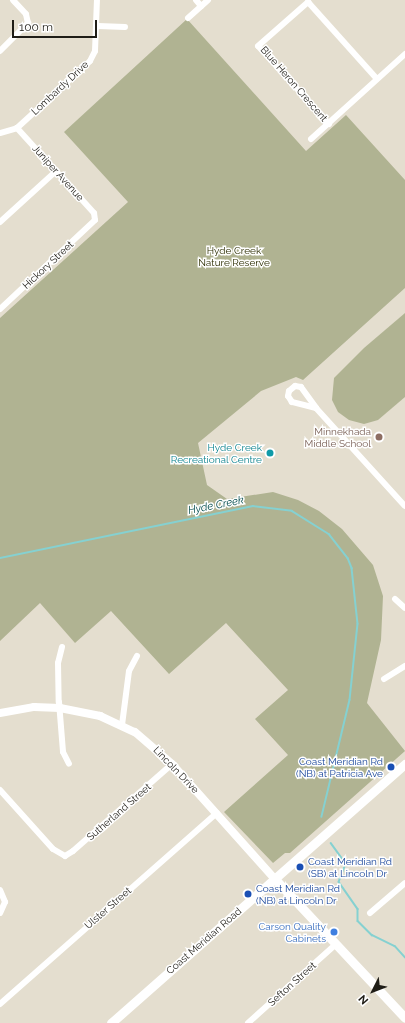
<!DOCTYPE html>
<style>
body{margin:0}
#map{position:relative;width:405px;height:1023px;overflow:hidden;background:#e4decf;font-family:Raleway,sans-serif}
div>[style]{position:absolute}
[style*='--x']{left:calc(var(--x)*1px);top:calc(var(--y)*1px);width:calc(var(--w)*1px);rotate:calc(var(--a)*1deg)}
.green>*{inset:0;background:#b0b392}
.stream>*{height:1.5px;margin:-0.75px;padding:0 0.75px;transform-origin:0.75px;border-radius:0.75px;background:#85d1d1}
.minor>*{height:6px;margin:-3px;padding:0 3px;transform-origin:3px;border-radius:3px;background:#fff}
.tertiary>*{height:8px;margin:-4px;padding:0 4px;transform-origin:4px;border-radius:4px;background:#fff}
.secondary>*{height:9px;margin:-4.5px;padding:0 4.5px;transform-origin:4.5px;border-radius:4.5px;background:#fff}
.dots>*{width:11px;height:11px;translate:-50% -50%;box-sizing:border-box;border:2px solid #fff;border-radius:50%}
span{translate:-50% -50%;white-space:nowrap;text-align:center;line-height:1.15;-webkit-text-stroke:3px #fff;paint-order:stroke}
.street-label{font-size:10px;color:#1f1d17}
.park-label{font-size:10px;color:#2b2d00}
.education-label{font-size:10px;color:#785e54}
.right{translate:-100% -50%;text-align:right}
.culture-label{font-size:10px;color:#0d838f}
.transit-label{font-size:10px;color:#164399}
.left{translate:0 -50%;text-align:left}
.shop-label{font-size:10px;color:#366cbe}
.water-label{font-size:11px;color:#004a4b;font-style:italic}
.north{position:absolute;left:353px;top:971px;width:40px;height:40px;-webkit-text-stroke:3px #fff;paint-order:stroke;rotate:228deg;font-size:11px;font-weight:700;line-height:16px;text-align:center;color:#1f1d17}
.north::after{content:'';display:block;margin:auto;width:14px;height:18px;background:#1f1d17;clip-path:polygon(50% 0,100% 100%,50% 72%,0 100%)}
.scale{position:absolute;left:12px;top:20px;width:85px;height:18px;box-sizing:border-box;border:2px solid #1f1d17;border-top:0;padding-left:5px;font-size:12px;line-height:14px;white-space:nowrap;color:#1f1d17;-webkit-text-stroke:3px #fff;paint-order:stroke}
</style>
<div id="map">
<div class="green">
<i style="clip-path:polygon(187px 19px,306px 151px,346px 115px,405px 180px,405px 288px,303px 380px,296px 377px,261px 391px,198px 443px,207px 485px,227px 499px,273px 492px,298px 500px,319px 511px,342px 529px,373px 565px,383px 596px,381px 640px,367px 703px,405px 751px,290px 853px,285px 853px,273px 863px,224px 812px,288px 755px,255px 719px,288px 690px,226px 623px,169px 674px,111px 611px,75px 643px,40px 603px,0 641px,0 318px,128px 202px,64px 132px)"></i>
<i style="clip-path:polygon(405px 313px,405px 397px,378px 420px,364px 424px,349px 420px,338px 412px,332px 400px,334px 378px,364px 348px)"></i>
</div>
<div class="stream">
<i style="--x:0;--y:558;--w:258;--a:-11.6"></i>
<i style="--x:253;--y:506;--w:39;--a:7"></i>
<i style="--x:292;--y:511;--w:44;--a:31.9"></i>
<i style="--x:329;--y:534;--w:31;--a:52"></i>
<i style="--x:348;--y:558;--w:11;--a:68"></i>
<i style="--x:352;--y:568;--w:56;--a:83.9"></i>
<i style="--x:358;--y:624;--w:76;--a:96"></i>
<i style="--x:350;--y:700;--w:120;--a:103.5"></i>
<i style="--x:331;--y:843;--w:26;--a:54"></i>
<i style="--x:346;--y:864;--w:19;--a:111"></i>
<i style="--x:339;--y:882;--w:33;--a:55"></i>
<i style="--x:358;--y:909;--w:12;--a:90"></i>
<i style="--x:358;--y:921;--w:20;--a:45"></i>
<i style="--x:372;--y:935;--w:25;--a:26"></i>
<i style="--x:395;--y:946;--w:15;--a:48"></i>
</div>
<div class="minor">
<i style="--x:196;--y:0;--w:8;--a:50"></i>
<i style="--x:188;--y:18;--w:27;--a:-42"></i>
<i style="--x:98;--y:26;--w:27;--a:2"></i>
<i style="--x:0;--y:51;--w:40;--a:-45"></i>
<i style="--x:28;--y:23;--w:9;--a:-103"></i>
<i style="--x:26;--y:14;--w:19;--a:-133"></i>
<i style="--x:329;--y:124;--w:105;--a:-132.3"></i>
<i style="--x:258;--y:46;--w:67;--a:-41.3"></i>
<i style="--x:308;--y:2;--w:103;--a:48.1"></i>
<i style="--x:0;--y:133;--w:18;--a:-16"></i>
<i style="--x:17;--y:128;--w:99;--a:-42.5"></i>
<i style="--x:90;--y:61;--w:11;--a:-63"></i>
<i style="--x:95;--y:51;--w:51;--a:-87.8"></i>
<i style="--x:311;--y:139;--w:127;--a:-42.1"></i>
<i style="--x:0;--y:222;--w:76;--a:-42.3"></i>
<i style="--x:0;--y:309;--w:130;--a:-43.1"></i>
<i style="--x:95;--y:220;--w:7;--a:-98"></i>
<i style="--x:94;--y:213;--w:115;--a:-132.2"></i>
<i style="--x:316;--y:408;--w:25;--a:-166"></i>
<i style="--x:292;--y:402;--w:7;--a:-124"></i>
<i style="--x:288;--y:396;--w:5;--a:-79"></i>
<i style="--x:289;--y:391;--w:8;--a:-40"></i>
<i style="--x:295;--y:386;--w:6;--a:9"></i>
<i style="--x:301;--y:387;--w:26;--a:54"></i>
<i style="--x:316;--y:408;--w:132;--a:47.8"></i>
<i style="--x:395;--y:599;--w:13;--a:42"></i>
<i style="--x:62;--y:647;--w:16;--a:104"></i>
<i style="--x:58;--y:663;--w:39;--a:89"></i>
<i style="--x:59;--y:702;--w:50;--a:85.4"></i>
<i style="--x:63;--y:752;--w:13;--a:63"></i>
<i style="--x:384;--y:679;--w:25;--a:-32"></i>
<i style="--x:122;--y:725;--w:54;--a:-82.6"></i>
<i style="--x:129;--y:671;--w:17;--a:-62"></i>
<i style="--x:0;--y:790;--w:79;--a:48.1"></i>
<i style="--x:53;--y:849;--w:14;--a:30"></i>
<i style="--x:65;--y:856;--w:9;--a:-32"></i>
<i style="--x:73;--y:851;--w:132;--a:-41.3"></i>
<i style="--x:0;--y:890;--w:13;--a:67"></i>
<i style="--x:5;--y:902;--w:12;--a:114"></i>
<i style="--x:370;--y:913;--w:46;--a:-40.6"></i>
<i style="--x:0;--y:1004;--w:289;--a:-41.4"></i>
<i style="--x:248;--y:1023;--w:118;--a:-41.9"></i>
</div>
<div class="tertiary">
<i style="--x:0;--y:713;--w:35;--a:-10"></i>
<i style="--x:34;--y:707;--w:26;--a:2"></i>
<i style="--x:60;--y:708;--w:41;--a:11.3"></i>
<i style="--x:100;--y:716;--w:38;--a:25"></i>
<i style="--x:135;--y:732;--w:49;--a:40.9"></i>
<i style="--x:172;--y:764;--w:154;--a:48.2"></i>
</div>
<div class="secondary">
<i style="--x:275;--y:879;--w:190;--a:46.9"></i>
<i style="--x:111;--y:1023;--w:392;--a:-41.4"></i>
</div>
<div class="dots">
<i style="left:379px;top:437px;background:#8d6e63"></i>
<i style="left:270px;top:453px;background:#0f9aa8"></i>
<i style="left:391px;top:767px;background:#1a4fb4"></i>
<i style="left:300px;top:867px;background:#1a4fb4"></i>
<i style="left:248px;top:894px;background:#1a4fb4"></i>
<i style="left:334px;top:932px;background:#3f7fe0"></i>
</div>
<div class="street-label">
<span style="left:294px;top:84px;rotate:49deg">Blue Heron Crescent</span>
<span style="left:60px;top:88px;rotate:-43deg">Lombardy Drive</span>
<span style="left:58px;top:173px;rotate:48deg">Juniper Avenue</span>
<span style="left:48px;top:265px;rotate:-43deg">Hickory Street</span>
<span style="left:176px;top:770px;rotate:46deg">Lincoln Drive</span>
<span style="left:119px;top:812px;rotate:-41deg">Sutherland Street</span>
<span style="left:108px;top:908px;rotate:-41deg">Ulster Street</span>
<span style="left:204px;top:941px;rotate:-41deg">Coast Meridian Road</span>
<span style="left:292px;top:984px;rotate:-42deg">Sefton Street</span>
</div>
<div class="park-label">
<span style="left:234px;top:256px">Hyde Creek<br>Nature Reserve</span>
</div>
<div class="education-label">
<span class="right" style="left:371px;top:437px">Minnekhada<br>Middle School</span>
</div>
<div class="culture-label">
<span class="right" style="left:262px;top:453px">Hyde Creek<br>Recreational Centre</span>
</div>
<div class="transit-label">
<span class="right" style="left:383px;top:767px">Coast Meridian Rd<br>(NB) at Patricia Ave</span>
<span class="left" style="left:308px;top:867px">Coast Meridian Rd<br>(SB) at Lincoln Dr</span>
<span class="left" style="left:256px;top:894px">Coast Meridian Rd<br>(NB) at Lincoln Dr</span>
</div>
<div class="shop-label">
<span class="right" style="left:326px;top:932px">Carson Quality<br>Cabinets</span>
</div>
<div class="water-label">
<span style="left:216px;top:506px;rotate:-11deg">Hyde Creek</span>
</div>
<div class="north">N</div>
<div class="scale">100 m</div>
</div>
